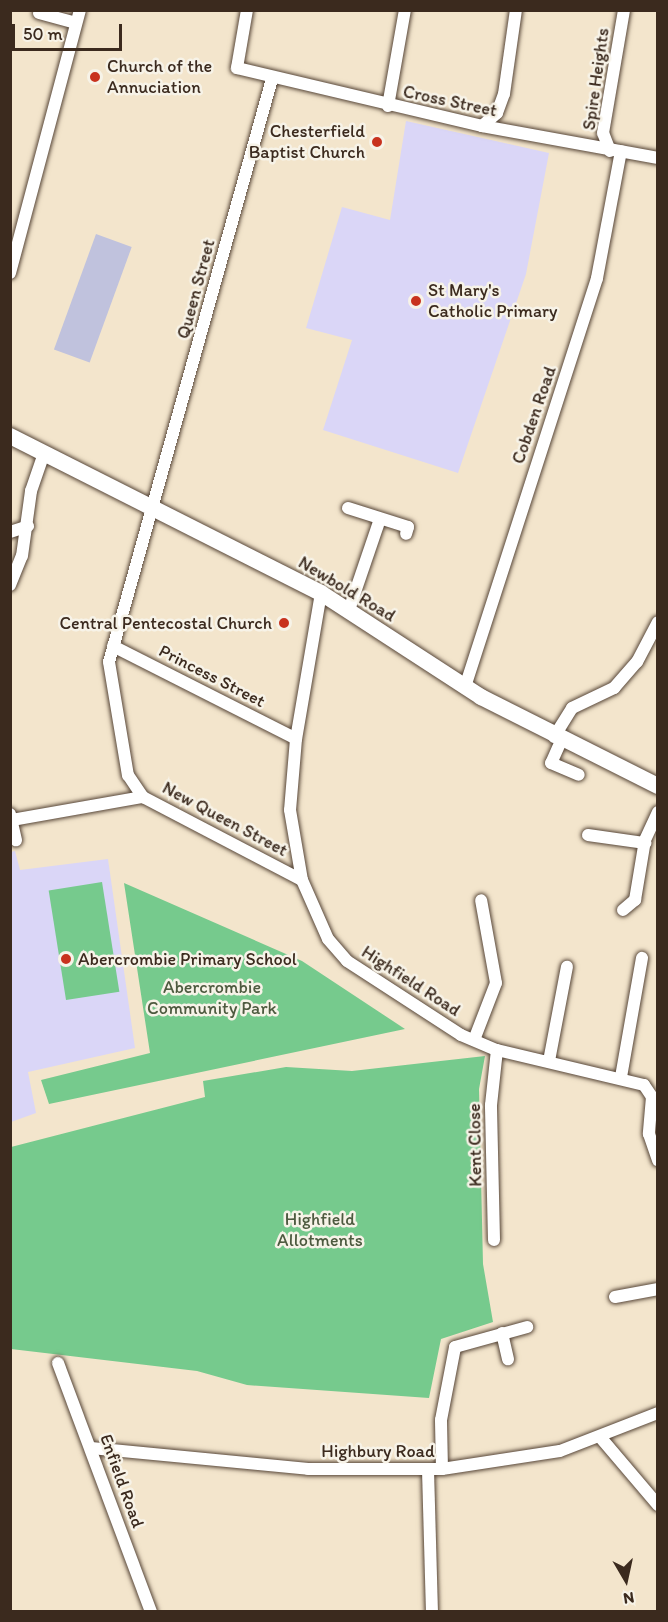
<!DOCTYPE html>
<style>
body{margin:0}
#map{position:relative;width:668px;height:1622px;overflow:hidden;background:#f3e5cc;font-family:Itim,sans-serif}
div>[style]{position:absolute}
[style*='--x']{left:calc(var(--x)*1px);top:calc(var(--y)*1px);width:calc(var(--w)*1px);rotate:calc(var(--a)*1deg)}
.built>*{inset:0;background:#dad6f7}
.industrial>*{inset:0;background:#c0c2dd;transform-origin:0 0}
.green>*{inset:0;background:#76ca8d;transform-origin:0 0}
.roads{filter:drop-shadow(0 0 2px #574638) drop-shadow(0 0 2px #574638)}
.street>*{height:12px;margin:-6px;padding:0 6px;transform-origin:6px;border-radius:6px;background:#fff}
.secondary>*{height:16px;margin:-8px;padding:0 8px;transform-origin:8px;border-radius:8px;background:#fff}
.dots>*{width:16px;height:16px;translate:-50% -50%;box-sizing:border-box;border:3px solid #f7f3e8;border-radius:50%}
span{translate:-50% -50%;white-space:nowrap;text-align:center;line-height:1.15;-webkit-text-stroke:5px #f7f3e8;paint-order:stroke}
.poi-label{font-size:18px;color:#3b2a1e}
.left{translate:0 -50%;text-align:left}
.right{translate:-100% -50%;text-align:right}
.street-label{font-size:18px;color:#3b2a1e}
.park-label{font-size:18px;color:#4d5a3f}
.frame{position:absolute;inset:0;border:12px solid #3b2a1e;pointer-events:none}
.north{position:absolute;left:596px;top:1550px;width:60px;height:60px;-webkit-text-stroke:4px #f7f3e8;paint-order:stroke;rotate:171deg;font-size:16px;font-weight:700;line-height:24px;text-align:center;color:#3b2a1e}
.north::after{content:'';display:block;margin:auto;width:21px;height:27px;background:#3b2a1e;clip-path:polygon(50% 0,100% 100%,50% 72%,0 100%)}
.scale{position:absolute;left:12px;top:24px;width:110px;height:27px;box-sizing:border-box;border:3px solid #3b2a1e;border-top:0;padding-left:8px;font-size:18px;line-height:21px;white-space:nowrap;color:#3b2a1e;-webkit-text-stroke:4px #f7f3e8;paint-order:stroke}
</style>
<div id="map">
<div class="built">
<i style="clip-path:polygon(406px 121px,549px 153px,526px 274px,458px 473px,323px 430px,352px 340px,306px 328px,342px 207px,390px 220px)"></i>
<i style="clip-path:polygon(15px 851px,20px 870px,108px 859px,135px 1048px,28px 1072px,36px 1113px,11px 1122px,11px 852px)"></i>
</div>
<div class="industrial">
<i style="left:96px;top:234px;width:38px;height:123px;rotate:20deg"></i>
</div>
<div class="green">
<i style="left:102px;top:882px;width:111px;height:54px;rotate:81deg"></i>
<i style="clip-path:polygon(124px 883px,302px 961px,405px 1029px,49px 1104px,41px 1080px,150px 1053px)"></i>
<i style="clip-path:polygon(485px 1056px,479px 1089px,483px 1264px,493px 1322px,441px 1339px,429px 1398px,247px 1385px,197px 1371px,11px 1349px,11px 1147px,205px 1097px,203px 1081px,286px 1067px,352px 1071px)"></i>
</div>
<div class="roads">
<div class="street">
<i style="--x:247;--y:10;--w:59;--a:99.8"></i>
<i style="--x:237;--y:68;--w:252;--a:13.3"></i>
<i style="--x:482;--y:126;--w:179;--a:10.3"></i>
<i style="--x:39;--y:13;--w:38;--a:15"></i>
<i style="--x:272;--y:79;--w:605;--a:105.62"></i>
<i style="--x:109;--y:662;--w:115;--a:80.5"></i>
<i style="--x:128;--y:775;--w:27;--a:56"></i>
<i style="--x:143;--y:797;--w:179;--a:27.6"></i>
<i style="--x:388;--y:106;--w:97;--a:-80"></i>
<i style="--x:482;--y:126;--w:20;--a:-41"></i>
<i style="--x:497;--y:113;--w:20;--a:-70"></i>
<i style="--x:504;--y:94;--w:85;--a:-81.9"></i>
<i style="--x:610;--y:151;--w:19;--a:-111"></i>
<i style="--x:603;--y:133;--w:125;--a:-80.3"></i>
<i style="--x:10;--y:273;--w:272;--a:-75.1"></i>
<i style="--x:348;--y:508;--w:63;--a:17.6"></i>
<i style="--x:408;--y:527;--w:7;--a:106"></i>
<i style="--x:10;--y:532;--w:19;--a:-18"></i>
<i style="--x:10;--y:585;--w:31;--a:-68"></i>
<i style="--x:22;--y:556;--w:66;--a:-82.1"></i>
<i style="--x:31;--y:491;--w:36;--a:-71"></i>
<i style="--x:321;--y:593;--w:148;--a:99.7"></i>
<i style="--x:296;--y:739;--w:71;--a:94.8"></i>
<i style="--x:290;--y:810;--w:71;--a:80.3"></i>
<i style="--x:302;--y:880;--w:64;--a:66.2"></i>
<i style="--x:328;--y:939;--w:29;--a:49"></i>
<i style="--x:347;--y:961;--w:136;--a:33"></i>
<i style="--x:461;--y:1035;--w:39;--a:23"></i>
<i style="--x:497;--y:1050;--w:151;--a:13.4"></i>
<i style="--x:644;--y:1085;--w:14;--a:56"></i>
<i style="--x:652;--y:1097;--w:37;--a:95"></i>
<i style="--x:649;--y:1134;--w:28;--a:71"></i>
<i style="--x:349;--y:610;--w:96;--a:-71.2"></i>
<i style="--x:113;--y:646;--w:205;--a:26.9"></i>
<i style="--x:465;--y:687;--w:430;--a:-72.1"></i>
<i style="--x:597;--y:278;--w:129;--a:-79.3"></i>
<i style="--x:554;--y:737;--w:34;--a:-58"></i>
<i style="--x:572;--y:708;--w:47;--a:-25.5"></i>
<i style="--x:614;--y:688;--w:35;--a:-49"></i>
<i style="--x:637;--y:662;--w:45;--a:-62.3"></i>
<i style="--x:561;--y:741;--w:24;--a:114"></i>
<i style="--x:551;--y:763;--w:30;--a:23"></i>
<i style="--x:10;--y:814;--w:27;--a:77"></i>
<i style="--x:12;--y:820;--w:133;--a:-10"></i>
<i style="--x:588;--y:835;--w:58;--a:8"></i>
<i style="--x:623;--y:910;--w:16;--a:-40"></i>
<i style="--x:635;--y:900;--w:61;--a:-80.5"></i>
<i style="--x:645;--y:840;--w:31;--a:-65"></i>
<i style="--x:474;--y:1040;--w:61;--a:-68.9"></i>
<i style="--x:496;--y:983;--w:84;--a:-100.2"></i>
<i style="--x:549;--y:1061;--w:96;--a:-79.2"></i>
<i style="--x:621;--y:1077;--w:121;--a:-80"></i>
<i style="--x:494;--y:1240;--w:135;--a:-91.3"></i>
<i style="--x:491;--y:1105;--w:55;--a:-83.8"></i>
<i style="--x:615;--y:1297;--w:44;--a:-10.5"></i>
<i style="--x:502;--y:1333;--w:27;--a:77"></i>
<i style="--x:58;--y:1363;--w:266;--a:69.5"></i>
<i style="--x:601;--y:1438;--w:88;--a:49.6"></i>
<i style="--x:91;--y:1448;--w:218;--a:5.5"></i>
<i style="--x:308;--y:1469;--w:134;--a:0"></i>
<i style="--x:442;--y:1469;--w:119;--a:-8.7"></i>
<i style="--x:560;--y:1451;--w:105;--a:-21.2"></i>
<i style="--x:442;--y:1469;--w:49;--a:-91.2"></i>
<i style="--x:441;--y:1420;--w:74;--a:-79.1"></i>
<i style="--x:455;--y:1347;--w:75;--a:-15.5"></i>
<i style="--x:428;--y:1470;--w:142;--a:88.4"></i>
</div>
<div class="secondary">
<i style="--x:10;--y:436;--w:348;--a:26.8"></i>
<i style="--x:321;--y:593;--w:191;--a:33"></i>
<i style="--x:481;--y:697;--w:198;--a:26.7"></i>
</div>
</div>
<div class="dots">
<i style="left:95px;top:77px;background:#c8321e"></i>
<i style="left:377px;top:142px;background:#c8321e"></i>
<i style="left:416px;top:301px;background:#c8321e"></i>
<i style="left:284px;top:623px;background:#c8321e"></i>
<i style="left:66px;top:959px;background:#c8321e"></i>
</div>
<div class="poi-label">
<span class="left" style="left:107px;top:77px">Church of the<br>Annuciation</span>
<span class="right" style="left:365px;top:142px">Chesterfield<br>Baptist Church</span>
<span class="left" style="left:428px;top:301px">St Mary's<br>Catholic Primary</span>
<span class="right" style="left:272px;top:623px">Central Pentecostal Church</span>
<span class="left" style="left:78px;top:959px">Abercrombie Primary School</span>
</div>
<div class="street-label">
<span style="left:596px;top:79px;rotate:-82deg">Spire Heights</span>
<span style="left:450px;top:101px;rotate:12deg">Cross Street</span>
<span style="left:196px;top:289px;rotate:-75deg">Queen Street</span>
<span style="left:534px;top:415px;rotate:-71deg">Cobden Road</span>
<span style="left:347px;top:589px;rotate:31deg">Newbold Road</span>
<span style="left:212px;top:676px;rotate:27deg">Princess Street</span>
<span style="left:225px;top:819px;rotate:28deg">New Queen Street</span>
<span style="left:411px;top:981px;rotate:33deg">Highfield Road</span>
<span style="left:475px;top:1145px;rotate:-91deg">Kent Close</span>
<span style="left:378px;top:1451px">Highbury Road</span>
<span style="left:122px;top:1481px;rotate:70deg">Enfield Road</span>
</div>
<div class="park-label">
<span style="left:212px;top:998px">Abercrombie<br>Community Park</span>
<span style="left:320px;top:1230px">Highfield<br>Allotments</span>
</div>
<div class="frame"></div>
<div class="north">N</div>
<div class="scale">50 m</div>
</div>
